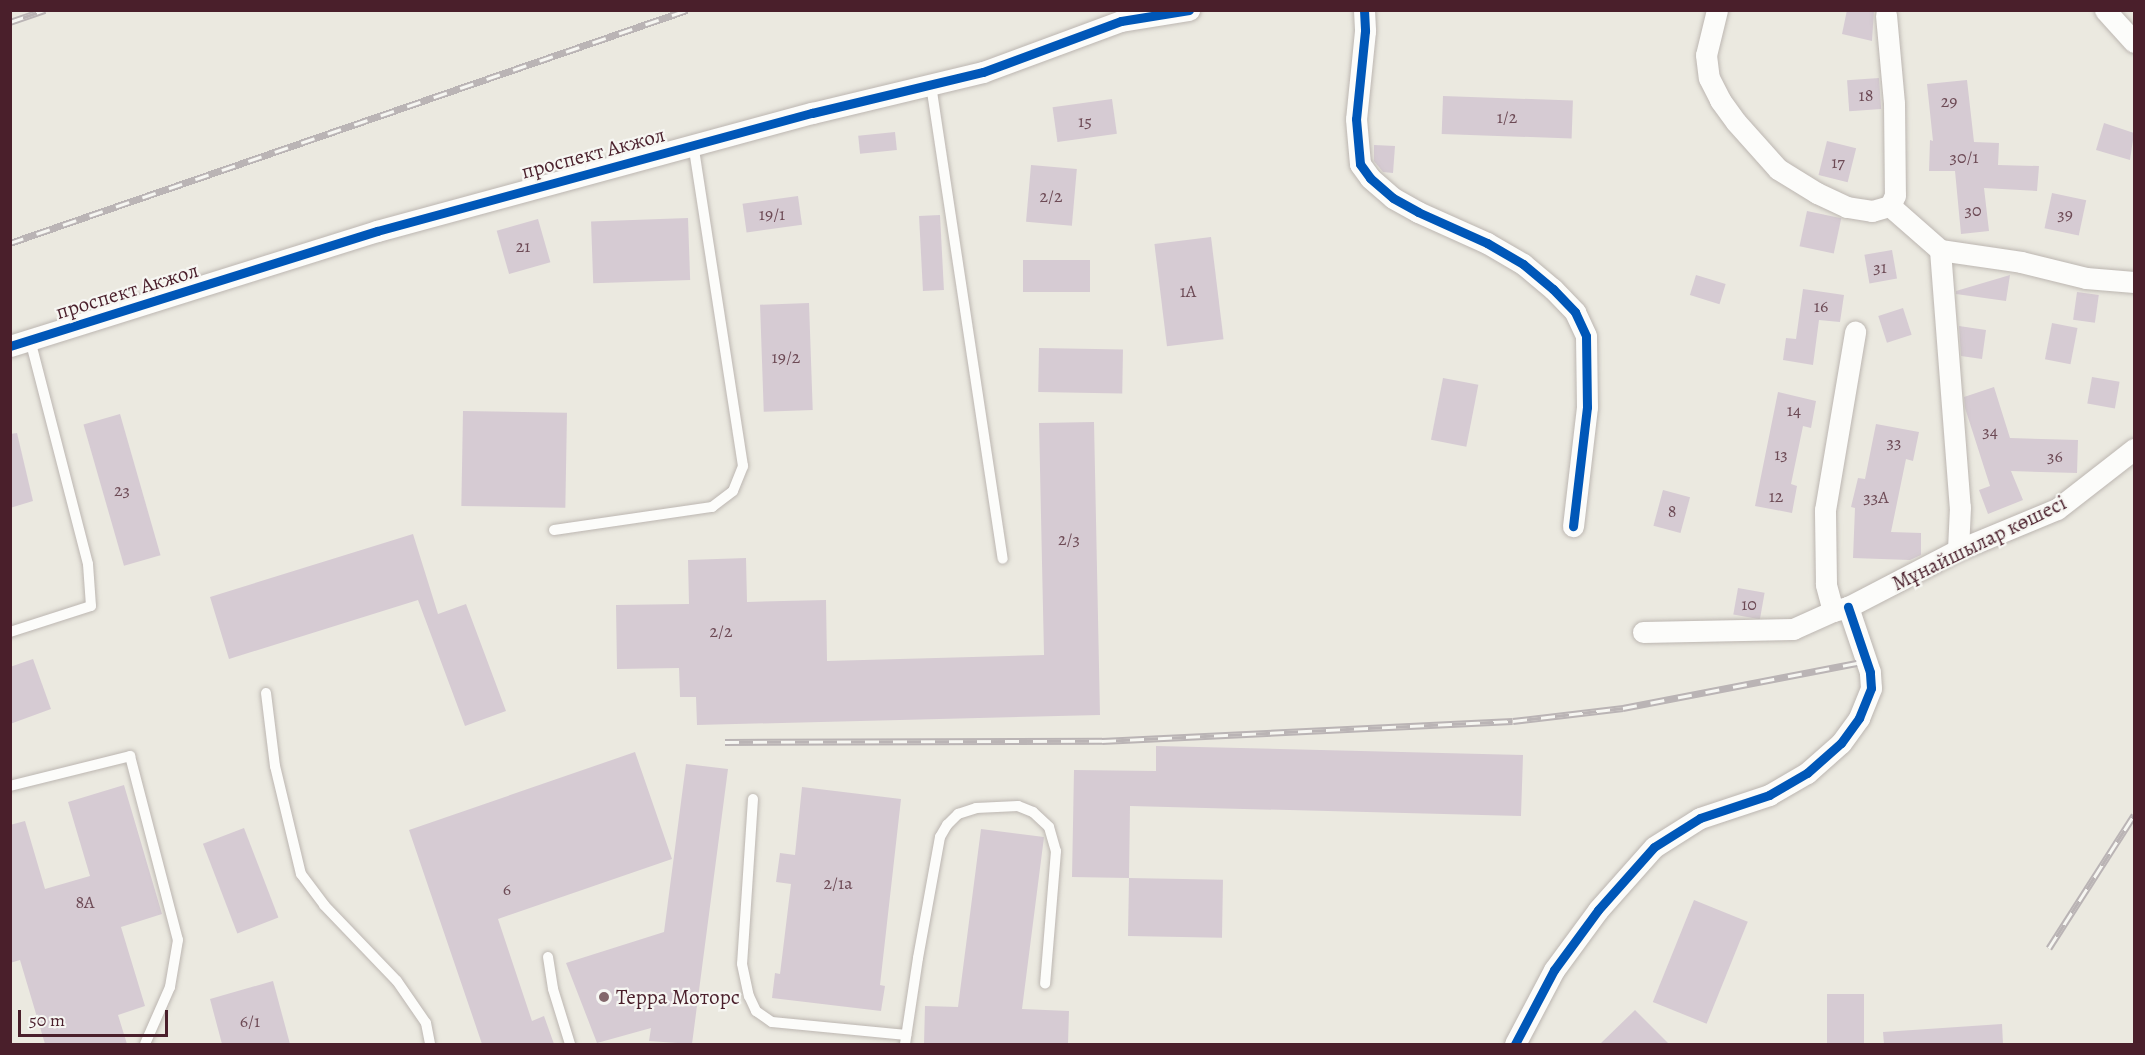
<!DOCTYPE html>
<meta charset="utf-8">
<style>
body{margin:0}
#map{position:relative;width:2145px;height:1055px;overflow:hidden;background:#ebe9e0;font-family:Alegreya,serif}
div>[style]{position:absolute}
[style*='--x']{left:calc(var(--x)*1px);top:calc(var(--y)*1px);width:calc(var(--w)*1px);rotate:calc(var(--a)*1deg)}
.building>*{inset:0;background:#d6cbd3;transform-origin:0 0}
.roads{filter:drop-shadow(0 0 2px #bcb6b1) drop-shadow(0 0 2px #bcb6b1)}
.service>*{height:10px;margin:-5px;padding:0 5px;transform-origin:5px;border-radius:5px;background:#fcfcfa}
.minor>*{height:21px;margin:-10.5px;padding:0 10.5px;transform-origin:10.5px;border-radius:10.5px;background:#fcfcfa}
.rail>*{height:7px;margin-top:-3.5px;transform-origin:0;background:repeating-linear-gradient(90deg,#f6f6f2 0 14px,#bab4b5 0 28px);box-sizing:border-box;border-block:2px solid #bab4b5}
.cycleway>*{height:9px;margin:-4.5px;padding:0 4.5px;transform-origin:4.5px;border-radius:4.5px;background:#0057b8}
.dots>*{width:16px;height:16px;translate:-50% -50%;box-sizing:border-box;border:3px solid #f6f6f2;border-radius:50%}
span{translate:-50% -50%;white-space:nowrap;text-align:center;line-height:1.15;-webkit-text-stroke:4.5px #f6f6f2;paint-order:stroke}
.number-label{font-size:18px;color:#6d4a55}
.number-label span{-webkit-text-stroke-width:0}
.street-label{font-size:21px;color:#4a1f2b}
.poi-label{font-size:21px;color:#4a1f2b}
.left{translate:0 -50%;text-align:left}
.frame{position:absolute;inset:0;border:12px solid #4a1f2b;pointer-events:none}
.scale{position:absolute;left:18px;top:1010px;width:150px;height:27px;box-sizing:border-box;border:3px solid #4a1f2b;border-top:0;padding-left:8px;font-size:18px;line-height:21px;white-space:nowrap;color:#4a1f2b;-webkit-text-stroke:4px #f6f6f2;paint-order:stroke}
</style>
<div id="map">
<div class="building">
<i style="clip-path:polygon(1847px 10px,1874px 10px,1872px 41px,1842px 34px)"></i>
<i style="left:1879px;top:78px;width:31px;height:32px;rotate:86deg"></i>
<i style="clip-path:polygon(1967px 80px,1974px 142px,1999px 143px,1998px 165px,2039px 166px,2037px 191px,1984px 188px,1989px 231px,1961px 234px,1955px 171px,1929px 171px,1930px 140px,1933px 141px,1927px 84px)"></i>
<i style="left:1443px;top:96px;width:130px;height:38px;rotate:2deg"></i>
<i style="left:1112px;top:99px;width:35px;height:60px;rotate:82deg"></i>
<i style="clip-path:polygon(2104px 123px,2134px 133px,2130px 160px,2096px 150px)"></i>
<i style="left:895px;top:132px;width:18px;height:37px;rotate:84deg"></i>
<i style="left:1827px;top:141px;width:30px;height:35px;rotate:14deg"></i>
<i style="clip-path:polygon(1374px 145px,1395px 146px,1393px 173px,1383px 172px,1374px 161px)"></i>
<i style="left:1031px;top:165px;width:46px;height:57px;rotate:5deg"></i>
<i style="left:2052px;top:193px;width:35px;height:36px;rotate:12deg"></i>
<i style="left:798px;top:196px;width:29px;height:56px;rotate:82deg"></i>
<i style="left:1807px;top:211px;width:35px;height:36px;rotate:12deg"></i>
<i style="left:940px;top:215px;width:75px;height:21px;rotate:87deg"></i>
<i style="left:688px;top:218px;width:62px;height:97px;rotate:88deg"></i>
<i style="left:538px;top:219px;width:45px;height:43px;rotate:74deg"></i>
<i style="left:1211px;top:237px;width:103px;height:57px;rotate:83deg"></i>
<i style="left:1892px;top:250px;width:29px;height:28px;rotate:80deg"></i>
<i style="left:1023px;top:260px;width:67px;height:32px"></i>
<i style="left:1696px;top:275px;width:31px;height:21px;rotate:17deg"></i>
<i style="clip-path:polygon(2010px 275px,2006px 301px,1956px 294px,1956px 291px)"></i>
<i style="clip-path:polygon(1803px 289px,1844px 295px,1840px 322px,1819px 320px,1813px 365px,1783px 360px,1786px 338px,1796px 339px)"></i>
<i style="left:2077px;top:292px;width:22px;height:28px;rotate:8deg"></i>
<i style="left:809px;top:303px;width:107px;height:49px;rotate:88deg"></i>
<i style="left:1903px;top:308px;width:28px;height:26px;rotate:72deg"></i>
<i style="left:2052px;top:323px;width:26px;height:37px;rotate:11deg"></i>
<i style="clip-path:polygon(1959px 326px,1986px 330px,1982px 359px,1961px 356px)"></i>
<i style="left:1039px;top:348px;width:84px;height:44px;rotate:1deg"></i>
<i style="left:2092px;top:377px;width:28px;height:27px;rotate:10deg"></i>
<i style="left:1443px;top:378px;width:36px;height:63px;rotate:11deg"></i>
<i style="clip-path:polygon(1994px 387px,2010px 438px,2078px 440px,2077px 473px,2011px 471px,2023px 500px,1988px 514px,1979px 490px,1990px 486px,1965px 408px,1964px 397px)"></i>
<i style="clip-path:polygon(1778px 392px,1816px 401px,1811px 428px,1803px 426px,1791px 484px,1797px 486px,1792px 513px,1755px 506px)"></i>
<i style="left:463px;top:411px;width:104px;height:95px;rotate:1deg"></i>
<i style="left:120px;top:414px;width:147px;height:38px;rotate:74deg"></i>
<i style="clip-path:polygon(1094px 422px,1100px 715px,697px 725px,696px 697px,680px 697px,679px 668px,617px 669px,616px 605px,689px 604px,688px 560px,746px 558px,747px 602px,826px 600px,827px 661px,1044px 655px,1039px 423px)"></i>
<i style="clip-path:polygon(1876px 424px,1919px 432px,1913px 461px,1906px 459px,1891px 532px,1921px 533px,1921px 555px,1910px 560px,1853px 558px,1855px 508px,1851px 507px,1858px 478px,1865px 479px)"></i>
<i style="clip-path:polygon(17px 433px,33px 501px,10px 508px,10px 434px)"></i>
<i style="left:1663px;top:490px;width:28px;height:37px;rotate:15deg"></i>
<i style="clip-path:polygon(413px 534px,438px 614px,466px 604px,506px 711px,465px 726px,418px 600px,229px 659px,210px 597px)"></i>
<i style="left:1738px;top:588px;width:27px;height:27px;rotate:10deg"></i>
<i style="clip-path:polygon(33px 659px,51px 709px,10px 724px,10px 667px)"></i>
<i style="clip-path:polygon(1156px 746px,1523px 755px,1521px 816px,1130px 806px,1129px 878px,1072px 877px,1074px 770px,1156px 771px)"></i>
<i style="clip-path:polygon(635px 752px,672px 859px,498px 919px,532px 1021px,544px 1016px,554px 1044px,482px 1044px,409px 830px)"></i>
<i style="clip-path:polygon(686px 764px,728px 769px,692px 1044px,649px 1041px,651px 1028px,597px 1043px,566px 963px,664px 932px)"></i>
<i style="clip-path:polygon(124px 785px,162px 914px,121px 927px,145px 1006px,118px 1015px,127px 1044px,45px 1044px,20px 960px,10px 963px,10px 825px,25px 821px,45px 889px,90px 876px,68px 802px)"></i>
<i style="clip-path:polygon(802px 787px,901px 799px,880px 985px,885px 986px,881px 1011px,772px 998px,775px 973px,780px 974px,791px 884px,776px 882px,780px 853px,795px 855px)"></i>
<i style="left:244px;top:828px;width:96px;height:44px;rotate:69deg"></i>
<i style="clip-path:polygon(981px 829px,1044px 837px,1022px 1009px,1069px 1011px,1068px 1044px,924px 1044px,925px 1006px,958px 1007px)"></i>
<i style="left:1129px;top:878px;width:94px;height:58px;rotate:1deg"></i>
<i style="left:1694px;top:900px;width:58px;height:110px;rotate:22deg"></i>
<i style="clip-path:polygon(273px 981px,290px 1044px,222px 1044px,210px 999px)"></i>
<i style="left:1827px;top:994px;width:37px;height:50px"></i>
<i style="clip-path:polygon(1635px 1010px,1669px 1044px,1600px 1044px)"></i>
<i style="clip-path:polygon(2002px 1024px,2003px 1044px,1884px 1044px,1883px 1032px)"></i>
</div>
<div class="roads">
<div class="service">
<i style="--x:931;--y:85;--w:479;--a:81.4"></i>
<i style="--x:554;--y:530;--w:160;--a:-8.3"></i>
<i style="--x:712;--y:507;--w:26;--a:-37"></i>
<i style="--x:733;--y:491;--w:27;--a:-68"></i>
<i style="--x:743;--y:466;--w:326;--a:-98.8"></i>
<i style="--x:10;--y:632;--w:85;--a:-17.8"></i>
<i style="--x:91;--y:606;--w:42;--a:-94.1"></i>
<i style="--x:88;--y:564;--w:231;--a:-104.5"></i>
<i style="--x:266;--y:693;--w:74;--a:83"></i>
<i style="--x:275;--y:766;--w:111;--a:76.5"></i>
<i style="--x:301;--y:874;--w:39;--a:53"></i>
<i style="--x:324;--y:905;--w:105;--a:46.2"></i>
<i style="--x:397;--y:981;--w:51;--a:55.4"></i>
<i style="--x:426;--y:1023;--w:21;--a:79"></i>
<i style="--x:10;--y:786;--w:124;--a:-14"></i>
<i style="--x:130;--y:756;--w:190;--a:75.4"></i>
<i style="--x:178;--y:940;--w:48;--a:99.7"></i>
<i style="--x:170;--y:987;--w:62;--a:113.7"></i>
<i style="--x:753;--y:799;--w:165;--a:93.8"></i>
<i style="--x:742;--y:964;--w:33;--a:78"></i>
<i style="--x:749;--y:996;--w:17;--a:65"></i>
<i style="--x:756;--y:1011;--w:19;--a:35"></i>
<i style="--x:772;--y:1022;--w:135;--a:5.5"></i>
<i style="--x:548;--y:957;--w:32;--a:81"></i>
<i style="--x:553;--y:989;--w:58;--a:72.8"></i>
<i style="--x:905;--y:1044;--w:87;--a:-81.4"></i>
<i style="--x:918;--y:958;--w:123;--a:-79.7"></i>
<i style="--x:940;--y:837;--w:14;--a:-60"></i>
<i style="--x:947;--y:825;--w:16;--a:-45"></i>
<i style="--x:958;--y:814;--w:19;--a:-18"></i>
<i style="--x:976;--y:808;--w:42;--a:-2.7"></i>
<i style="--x:1018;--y:806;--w:16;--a:22"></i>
<i style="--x:1033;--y:812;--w:22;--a:43"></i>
<i style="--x:1049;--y:827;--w:25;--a:74"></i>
<i style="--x:1056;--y:851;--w:133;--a:94.7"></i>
</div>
<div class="minor">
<i style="--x:1364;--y:10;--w:21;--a:87"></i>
<i style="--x:1365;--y:31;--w:88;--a:95.8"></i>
<i style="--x:1356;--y:119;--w:45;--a:84.9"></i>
<i style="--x:1360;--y:164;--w:17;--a:54"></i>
<i style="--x:1370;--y:178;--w:30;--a:41"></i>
<i style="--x:1393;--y:198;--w:29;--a:29"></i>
<i style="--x:1418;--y:212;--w:76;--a:24.2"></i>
<i style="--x:1487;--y:243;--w:42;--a:30.3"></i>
<i style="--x:1523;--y:264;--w:39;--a:40"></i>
<i style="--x:1553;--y:289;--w:32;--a:46"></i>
<i style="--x:1575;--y:312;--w:26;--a:65"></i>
<i style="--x:1586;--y:336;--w:71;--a:89.2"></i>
<i style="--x:1587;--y:407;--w:120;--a:96.7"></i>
<i style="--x:1717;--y:10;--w:46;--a:103.7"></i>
<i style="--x:1706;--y:55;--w:23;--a:83"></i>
<i style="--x:1709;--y:78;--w:25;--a:63"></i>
<i style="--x:1720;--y:100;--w:27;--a:54"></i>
<i style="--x:1736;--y:122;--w:63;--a:48.2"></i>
<i style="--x:1778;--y:169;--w:46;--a:31.6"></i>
<i style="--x:1817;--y:193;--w:33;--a:25"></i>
<i style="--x:1847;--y:207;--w:25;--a:9"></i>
<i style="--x:1872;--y:211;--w:19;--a:-16"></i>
<i style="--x:2105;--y:10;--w:43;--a:47.8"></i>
<i style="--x:1886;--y:15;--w:88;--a:84.8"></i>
<i style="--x:1894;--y:103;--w:92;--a:89.4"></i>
<i style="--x:1895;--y:195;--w:12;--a:114"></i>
<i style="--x:1890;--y:206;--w:67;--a:41.3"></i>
<i style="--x:1940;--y:250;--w:82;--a:8.4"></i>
<i style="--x:2021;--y:262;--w:67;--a:13.8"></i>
<i style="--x:2086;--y:278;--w:48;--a:4.8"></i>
<i style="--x:1940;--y:250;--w:258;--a:85.6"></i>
<i style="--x:1960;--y:507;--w:43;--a:92.7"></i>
<i style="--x:10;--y:346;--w:385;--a:-17.4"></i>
<i style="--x:377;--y:231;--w:451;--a:-15.2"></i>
<i style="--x:812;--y:113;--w:176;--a:-13.5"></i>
<i style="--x:983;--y:72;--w:147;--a:-20.3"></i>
<i style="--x:1121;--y:21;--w:69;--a:-9.2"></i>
<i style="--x:1833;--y:611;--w:28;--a:-105"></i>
<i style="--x:1826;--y:584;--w:74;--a:-90.8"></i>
<i style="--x:1825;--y:510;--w:181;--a:-80.4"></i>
<i style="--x:1643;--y:632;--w:150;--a:-1.1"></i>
<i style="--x:1793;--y:629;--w:44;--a:-24.2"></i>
<i style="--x:1833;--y:611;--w:16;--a:-15"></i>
<i style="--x:1848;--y:607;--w:124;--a:-27.4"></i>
<i style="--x:1958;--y:550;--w:107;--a:-22.5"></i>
<i style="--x:2057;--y:509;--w:98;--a:-37.9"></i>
<i style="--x:1515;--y:1044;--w:84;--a:-62.2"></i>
<i style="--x:1554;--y:970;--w:74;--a:-53.7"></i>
<i style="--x:1598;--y:910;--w:84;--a:-48.4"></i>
<i style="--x:1654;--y:847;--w:54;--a:-32.2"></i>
<i style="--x:1700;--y:818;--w:73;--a:-18.4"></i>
<i style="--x:1769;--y:795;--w:44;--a:-30.1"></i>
<i style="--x:1807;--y:773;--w:45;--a:-41.4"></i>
<i style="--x:1841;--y:743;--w:31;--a:-54"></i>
<i style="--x:1859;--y:718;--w:32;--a:-68"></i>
<i style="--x:1871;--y:688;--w:16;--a:-94"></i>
<i style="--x:1870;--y:672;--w:69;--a:-108.7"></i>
</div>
</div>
<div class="rail">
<i style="--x:10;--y:22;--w:37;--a:-19"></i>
<i style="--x:10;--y:243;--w:716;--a:-18.99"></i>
<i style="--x:725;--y:742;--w:377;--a:-0.2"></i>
<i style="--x:1102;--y:741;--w:411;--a:-2.8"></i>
<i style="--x:1513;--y:721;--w:111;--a:-6.7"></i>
<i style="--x:1623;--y:708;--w:238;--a:-10.9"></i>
<i style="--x:2049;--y:948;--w:158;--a:-57.4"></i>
</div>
<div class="cycleway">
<i style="--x:1364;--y:10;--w:21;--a:87"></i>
<i style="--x:1365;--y:31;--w:88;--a:95.8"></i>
<i style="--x:1356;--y:119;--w:45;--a:84.9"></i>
<i style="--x:1360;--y:164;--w:17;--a:54"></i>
<i style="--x:1370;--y:178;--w:30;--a:41"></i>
<i style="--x:1393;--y:198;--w:29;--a:29"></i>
<i style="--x:1418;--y:212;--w:76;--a:24.2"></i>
<i style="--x:1487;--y:243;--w:42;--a:30.3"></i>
<i style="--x:1523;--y:264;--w:39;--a:40"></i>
<i style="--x:1553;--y:289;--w:32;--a:46"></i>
<i style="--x:1575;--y:312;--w:26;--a:65"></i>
<i style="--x:1586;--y:336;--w:71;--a:89.2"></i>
<i style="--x:1587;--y:407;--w:120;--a:96.7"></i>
<i style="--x:10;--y:346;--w:385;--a:-17.4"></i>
<i style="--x:377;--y:231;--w:451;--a:-15.2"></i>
<i style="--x:812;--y:113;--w:176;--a:-13.5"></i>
<i style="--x:983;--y:72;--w:147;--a:-20.3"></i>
<i style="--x:1121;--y:21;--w:69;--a:-9.2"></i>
<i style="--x:1515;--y:1044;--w:84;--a:-62.2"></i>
<i style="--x:1554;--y:970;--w:74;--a:-53.7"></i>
<i style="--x:1598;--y:910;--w:84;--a:-48.4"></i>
<i style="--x:1654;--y:847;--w:54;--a:-32.2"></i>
<i style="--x:1700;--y:818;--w:73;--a:-18.4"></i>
<i style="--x:1769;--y:795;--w:44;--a:-30.1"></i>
<i style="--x:1807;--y:773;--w:45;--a:-41.4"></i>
<i style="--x:1841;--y:743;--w:31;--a:-54"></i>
<i style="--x:1859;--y:718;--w:32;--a:-68"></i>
<i style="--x:1871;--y:688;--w:16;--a:-94"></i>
<i style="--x:1870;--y:672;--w:69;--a:-108.7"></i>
</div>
<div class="dots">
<i style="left:604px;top:997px;background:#82666a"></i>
</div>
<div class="number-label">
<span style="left:1866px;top:95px">18</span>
<span style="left:1949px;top:101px">29</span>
<span style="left:1507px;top:117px">1/2</span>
<span style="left:1085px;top:121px">15</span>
<span style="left:1964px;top:157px">30/1</span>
<span style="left:1838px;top:162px">17</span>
<span style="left:1051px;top:196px">2/2</span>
<span style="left:1973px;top:210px">30</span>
<span style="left:772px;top:214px">19/1</span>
<span style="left:2065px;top:214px">39</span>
<span style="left:523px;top:246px">21</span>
<span style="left:1880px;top:267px">31</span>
<span style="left:1188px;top:291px">1А</span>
<span style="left:1821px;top:306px">16</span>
<span style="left:786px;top:357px">19/2</span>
<span style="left:1794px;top:410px">14</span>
<span style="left:1990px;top:431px">34</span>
<span style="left:1894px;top:442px">33</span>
<span style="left:1781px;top:454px">13</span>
<span style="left:2055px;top:456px">36</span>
<span style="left:122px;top:490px">23</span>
<span style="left:1776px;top:496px">12</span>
<span style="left:1876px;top:497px">33А</span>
<span style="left:1672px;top:511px">8</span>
<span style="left:1069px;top:539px">2/3</span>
<span style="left:1749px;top:604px">10</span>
<span style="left:721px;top:631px">2/2</span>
<span style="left:838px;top:883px">2/1а</span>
<span style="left:507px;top:889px">6</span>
<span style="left:85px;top:902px">8А</span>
<span style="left:250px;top:1021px">6/1</span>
</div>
<div class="street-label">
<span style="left:593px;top:153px;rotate:-15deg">проспект Акжол</span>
<span style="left:127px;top:291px;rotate:-17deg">проспект Акжол</span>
<span style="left:1979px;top:543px;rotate:-26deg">Мұнайшылар көшесі</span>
</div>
<div class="poi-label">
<span class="left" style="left:616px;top:997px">Терра Моторс</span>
</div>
<div class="frame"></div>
<div class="scale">50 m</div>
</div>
